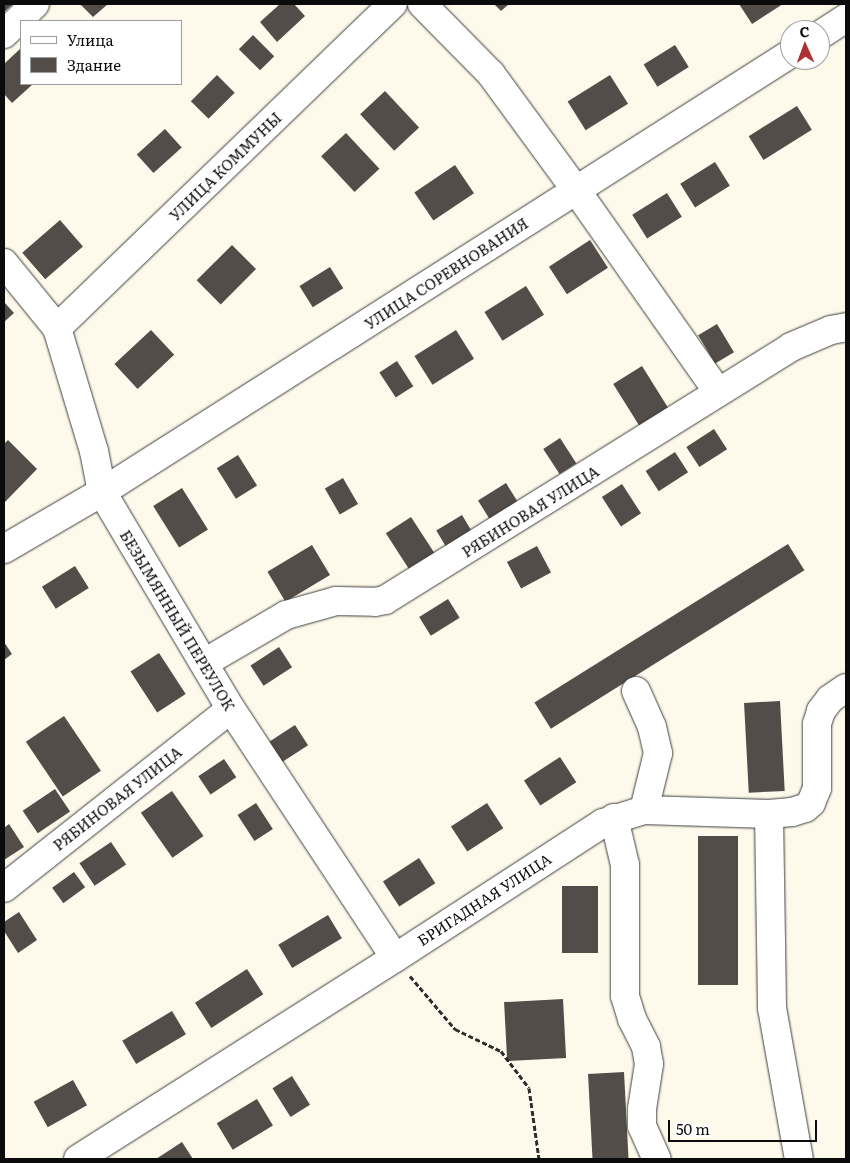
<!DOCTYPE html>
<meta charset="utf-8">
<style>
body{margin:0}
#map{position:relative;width:850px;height:1163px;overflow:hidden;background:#fdfaeb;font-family:Literata,serif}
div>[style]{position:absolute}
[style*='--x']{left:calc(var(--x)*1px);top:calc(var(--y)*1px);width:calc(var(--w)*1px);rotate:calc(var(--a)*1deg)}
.building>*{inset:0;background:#534d49;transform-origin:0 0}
.path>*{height:3px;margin-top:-1.5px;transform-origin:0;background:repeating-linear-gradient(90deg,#2d2d2d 0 5px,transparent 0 7.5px)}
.roads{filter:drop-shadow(0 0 1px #3e3e3e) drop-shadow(0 0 1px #3e3e3e)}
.minor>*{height:28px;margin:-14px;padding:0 14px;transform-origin:14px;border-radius:14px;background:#fff}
span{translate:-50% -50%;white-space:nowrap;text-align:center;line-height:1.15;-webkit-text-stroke:5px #fff;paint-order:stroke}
.street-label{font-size:15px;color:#0b0b0b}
.frame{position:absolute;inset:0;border:5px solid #0b0b0b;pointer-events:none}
.legend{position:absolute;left:20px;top:20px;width:162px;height:65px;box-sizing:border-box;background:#fff;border:1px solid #9d9d9d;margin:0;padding:6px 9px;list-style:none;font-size:15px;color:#0b0b0b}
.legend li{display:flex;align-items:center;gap:10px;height:25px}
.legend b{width:25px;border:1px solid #9d9d9d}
.north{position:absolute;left:780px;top:20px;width:50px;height:50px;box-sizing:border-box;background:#fff;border:1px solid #9d9d9d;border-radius:50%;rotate:358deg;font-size:14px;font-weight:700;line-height:20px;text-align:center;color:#0b0b0b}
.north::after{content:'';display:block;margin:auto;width:18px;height:22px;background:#ad3133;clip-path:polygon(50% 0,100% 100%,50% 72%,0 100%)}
.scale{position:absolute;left:668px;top:1120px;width:149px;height:22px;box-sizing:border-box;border:2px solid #0b0b0b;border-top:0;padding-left:6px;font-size:15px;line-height:18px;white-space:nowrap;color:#0b0b0b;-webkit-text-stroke:4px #fff;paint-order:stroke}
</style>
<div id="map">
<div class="building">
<i style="clip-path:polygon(4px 4px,13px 4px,4px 12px)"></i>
<i style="clip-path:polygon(80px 4px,108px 4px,93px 17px)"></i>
<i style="clip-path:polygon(280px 4px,294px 4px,305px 16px,277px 42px,260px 22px)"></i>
<i style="clip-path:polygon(494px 4px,509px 4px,501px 11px)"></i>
<i style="clip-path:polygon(739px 4px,783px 4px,752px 24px)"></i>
<i style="left:253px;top:35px;width:30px;height:20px;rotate:45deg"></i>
<i style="left:675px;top:45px;width:26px;height:37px;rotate:58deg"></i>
<i style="clip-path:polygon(21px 48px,21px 84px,33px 84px,12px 103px,4px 94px,4px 64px)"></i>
<i style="left:217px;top:75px;width:25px;height:37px;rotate:45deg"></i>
<i style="left:610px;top:75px;width:34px;height:50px;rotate:58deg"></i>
<i style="left:385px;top:91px;width:50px;height:34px;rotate:47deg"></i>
<i style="left:797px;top:106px;width:28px;height:57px;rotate:58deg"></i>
<i style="left:165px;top:129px;width:25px;height:38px;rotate:48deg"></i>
<i style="left:346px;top:133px;width:49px;height:34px;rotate:47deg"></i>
<i style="left:715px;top:162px;width:28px;height:41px;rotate:58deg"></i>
<i style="left:455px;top:165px;width:34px;height:49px;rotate:56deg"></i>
<i style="left:667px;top:193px;width:28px;height:41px;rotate:58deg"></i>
<i style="left:60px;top:220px;width:35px;height:50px;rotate:49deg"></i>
<i style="left:590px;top:240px;width:33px;height:49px;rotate:57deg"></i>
<i style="left:232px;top:245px;width:34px;height:50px;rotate:45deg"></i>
<i style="left:330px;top:267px;width:25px;height:36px;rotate:58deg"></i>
<i style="left:526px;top:286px;width:34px;height:49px;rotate:58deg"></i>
<i style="clip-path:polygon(4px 302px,14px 313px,4px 322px)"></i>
<i style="left:717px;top:324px;width:33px;height:22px;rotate:59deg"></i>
<i style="left:151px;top:330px;width:34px;height:50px;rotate:47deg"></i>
<i style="left:456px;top:330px;width:34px;height:49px;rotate:58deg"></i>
<i style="left:397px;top:361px;width:30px;height:21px;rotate:57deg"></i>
<i style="left:642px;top:366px;width:49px;height:34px;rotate:58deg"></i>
<i style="left:714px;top:429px;width:24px;height:33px;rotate:57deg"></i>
<i style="left:560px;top:438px;width:30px;height:20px;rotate:57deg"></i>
<i style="clip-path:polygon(8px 440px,37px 469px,4px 503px,4px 444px)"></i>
<i style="left:675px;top:452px;width:24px;height:35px;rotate:57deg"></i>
<i style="left:238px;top:455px;width:36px;height:25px;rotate:58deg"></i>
<i style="left:343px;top:478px;width:30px;height:21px;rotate:60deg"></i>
<i style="left:506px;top:483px;width:22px;height:33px;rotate:58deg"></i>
<i style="left:622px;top:484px;width:35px;height:24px;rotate:57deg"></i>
<i style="left:182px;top:488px;width:49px;height:34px;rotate:58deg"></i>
<i style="left:462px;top:515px;width:21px;height:30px;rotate:59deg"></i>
<i style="left:411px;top:517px;width:43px;height:30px;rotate:57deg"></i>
<i style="left:788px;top:544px;width:31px;height:299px;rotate:58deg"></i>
<i style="left:312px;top:545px;width:35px;height:52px;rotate:59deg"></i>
<i style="left:537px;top:546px;width:30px;height:34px;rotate:62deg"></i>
<i style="left:75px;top:566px;width:26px;height:39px;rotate:58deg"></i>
<i style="left:448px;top:599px;width:22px;height:34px;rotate:58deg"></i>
<i style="clip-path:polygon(4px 642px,12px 654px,4px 660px)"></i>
<i style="left:279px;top:647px;width:24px;height:34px;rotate:57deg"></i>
<i style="left:159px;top:653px;width:49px;height:34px;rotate:57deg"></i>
<i style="left:780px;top:701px;width:90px;height:36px;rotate:87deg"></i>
<i style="left:64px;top:716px;width:66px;height:46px;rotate:56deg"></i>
<i style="left:295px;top:725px;width:24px;height:34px;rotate:57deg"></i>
<i style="left:560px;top:757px;width:30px;height:43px;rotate:57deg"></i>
<i style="left:224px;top:759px;width:22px;height:31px;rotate:56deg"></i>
<i style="left:55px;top:789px;width:27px;height:39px;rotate:56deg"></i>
<i style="left:172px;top:791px;width:55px;height:38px;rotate:55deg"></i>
<i style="left:256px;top:803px;width:31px;height:22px;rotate:57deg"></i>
<i style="left:487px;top:803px;width:30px;height:43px;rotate:57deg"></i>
<i style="clip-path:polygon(9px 824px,24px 847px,4px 860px,4px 828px)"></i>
<i style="left:698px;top:836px;width:40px;height:149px"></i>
<i style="left:111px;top:842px;width:27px;height:38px;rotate:56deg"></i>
<i style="left:419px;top:858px;width:30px;height:43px;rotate:57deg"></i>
<i style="left:74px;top:872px;width:19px;height:27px;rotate:54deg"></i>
<i style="left:562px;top:886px;width:36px;height:67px"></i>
<i style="clip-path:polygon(19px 912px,37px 940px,18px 953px,4px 931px,4px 922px)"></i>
<i style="left:328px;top:915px;width:27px;height:58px;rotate:59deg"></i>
<i style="left:247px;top:969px;width:30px;height:62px;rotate:57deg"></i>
<i style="left:563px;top:999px;width:59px;height:59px;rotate:87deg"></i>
<i style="left:172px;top:1011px;width:27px;height:58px;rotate:59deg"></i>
<i style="left:624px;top:1072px;width:87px;height:36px;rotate:87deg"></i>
<i style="left:292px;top:1076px;width:34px;height:23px;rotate:58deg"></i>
<i style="left:73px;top:1080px;width:29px;height:45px;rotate:61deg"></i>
<i style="left:257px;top:1099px;width:31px;height:47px;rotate:59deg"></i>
<i style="clip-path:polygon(182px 1142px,193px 1159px,156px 1159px)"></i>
</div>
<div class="path">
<i style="--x:410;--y:976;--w:70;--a:49.7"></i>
<i style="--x:455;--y:1029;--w:51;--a:25.6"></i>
<i style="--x:501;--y:1051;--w:46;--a:52.9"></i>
<i style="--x:529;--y:1088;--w:72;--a:82"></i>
</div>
<div class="roads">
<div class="minor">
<i style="--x:422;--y:4;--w:98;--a:45.4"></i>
<i style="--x:491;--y:74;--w:144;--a:53.8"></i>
<i style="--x:576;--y:190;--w:247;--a:54.9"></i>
<i style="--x:4;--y:34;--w:43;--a:-44.1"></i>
<i style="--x:820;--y:35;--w:31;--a:-33"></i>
<i style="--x:4;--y:263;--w:84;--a:50.8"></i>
<i style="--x:57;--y:328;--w:128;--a:73.3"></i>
<i style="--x:94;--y:451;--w:42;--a:79"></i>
<i style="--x:102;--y:492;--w:252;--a:59.3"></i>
<i style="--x:231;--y:709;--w:298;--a:56.6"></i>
<i style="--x:57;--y:328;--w:467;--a:-44"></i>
<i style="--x:4;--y:549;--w:113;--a:-30.2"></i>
<i style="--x:102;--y:492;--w:816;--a:-32.48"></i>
<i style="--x:204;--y:663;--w:95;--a:-30.3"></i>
<i style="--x:286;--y:615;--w:52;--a:-15.6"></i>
<i style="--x:336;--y:601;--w:39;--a:1"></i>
<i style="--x:375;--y:602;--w:10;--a:-11"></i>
<i style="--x:385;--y:600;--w:478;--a:-31.9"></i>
<i style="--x:791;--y:347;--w:43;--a:-23"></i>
<i style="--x:831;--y:330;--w:15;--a:-11"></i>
<i style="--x:636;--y:691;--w:39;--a:66"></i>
<i style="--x:652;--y:727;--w:27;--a:77"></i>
<i style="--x:658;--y:753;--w:59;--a:103.8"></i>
<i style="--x:769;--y:814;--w:194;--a:89.1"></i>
<i style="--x:772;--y:1008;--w:153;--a:79.9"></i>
<i style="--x:614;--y:818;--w:48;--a:76.8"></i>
<i style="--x:625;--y:865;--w:131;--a:90"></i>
<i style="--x:625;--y:996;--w:24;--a:73"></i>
<i style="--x:632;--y:1019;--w:31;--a:63"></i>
<i style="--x:646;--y:1047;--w:17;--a:80"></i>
<i style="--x:649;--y:1064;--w:46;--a:98.8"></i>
<i style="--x:642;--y:1109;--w:17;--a:90"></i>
<i style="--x:642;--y:1126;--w:36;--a:66"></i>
<i style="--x:4;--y:888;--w:289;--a:-38.3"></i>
<i style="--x:78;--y:1159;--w:375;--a:-32.4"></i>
<i style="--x:395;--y:958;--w:248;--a:-33"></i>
<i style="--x:603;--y:823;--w:43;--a:-17.6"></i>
<i style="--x:644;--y:810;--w:125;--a:1.8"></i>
<i style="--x:769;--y:814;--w:23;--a:-5"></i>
<i style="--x:792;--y:812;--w:14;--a:-17"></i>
<i style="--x:805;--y:808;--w:8;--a:-40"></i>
<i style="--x:811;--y:803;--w:16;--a:-68"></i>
<i style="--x:817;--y:788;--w:64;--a:-90"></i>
<i style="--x:817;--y:724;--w:14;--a:-73"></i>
<i style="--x:821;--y:711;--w:15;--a:-53"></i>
<i style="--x:830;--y:699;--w:19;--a:-35"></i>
</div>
</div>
<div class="street-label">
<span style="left:225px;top:166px;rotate:-44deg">УЛИЦА КОММУНЫ</span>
<span style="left:446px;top:273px;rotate:-33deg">УЛИЦА СОРЕВНОВАНИЯ</span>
<span style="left:530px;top:511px;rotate:-32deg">РЯБИНОВАЯ УЛИЦА</span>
<span style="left:178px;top:620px;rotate:59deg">БЕЗЫМЯННЫЙ ПЕРЕУЛОК</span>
<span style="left:117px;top:798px;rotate:-38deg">РЯБИНОВАЯ УЛИЦА</span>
<span style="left:484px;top:899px;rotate:-33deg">БРИГАДНАЯ УЛИЦА</span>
</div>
<div class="frame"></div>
<ul class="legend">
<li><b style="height:6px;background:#fff"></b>Улица</li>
<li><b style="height:14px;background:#534d49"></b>Здание</li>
</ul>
<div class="north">С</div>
<div class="scale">50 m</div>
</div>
